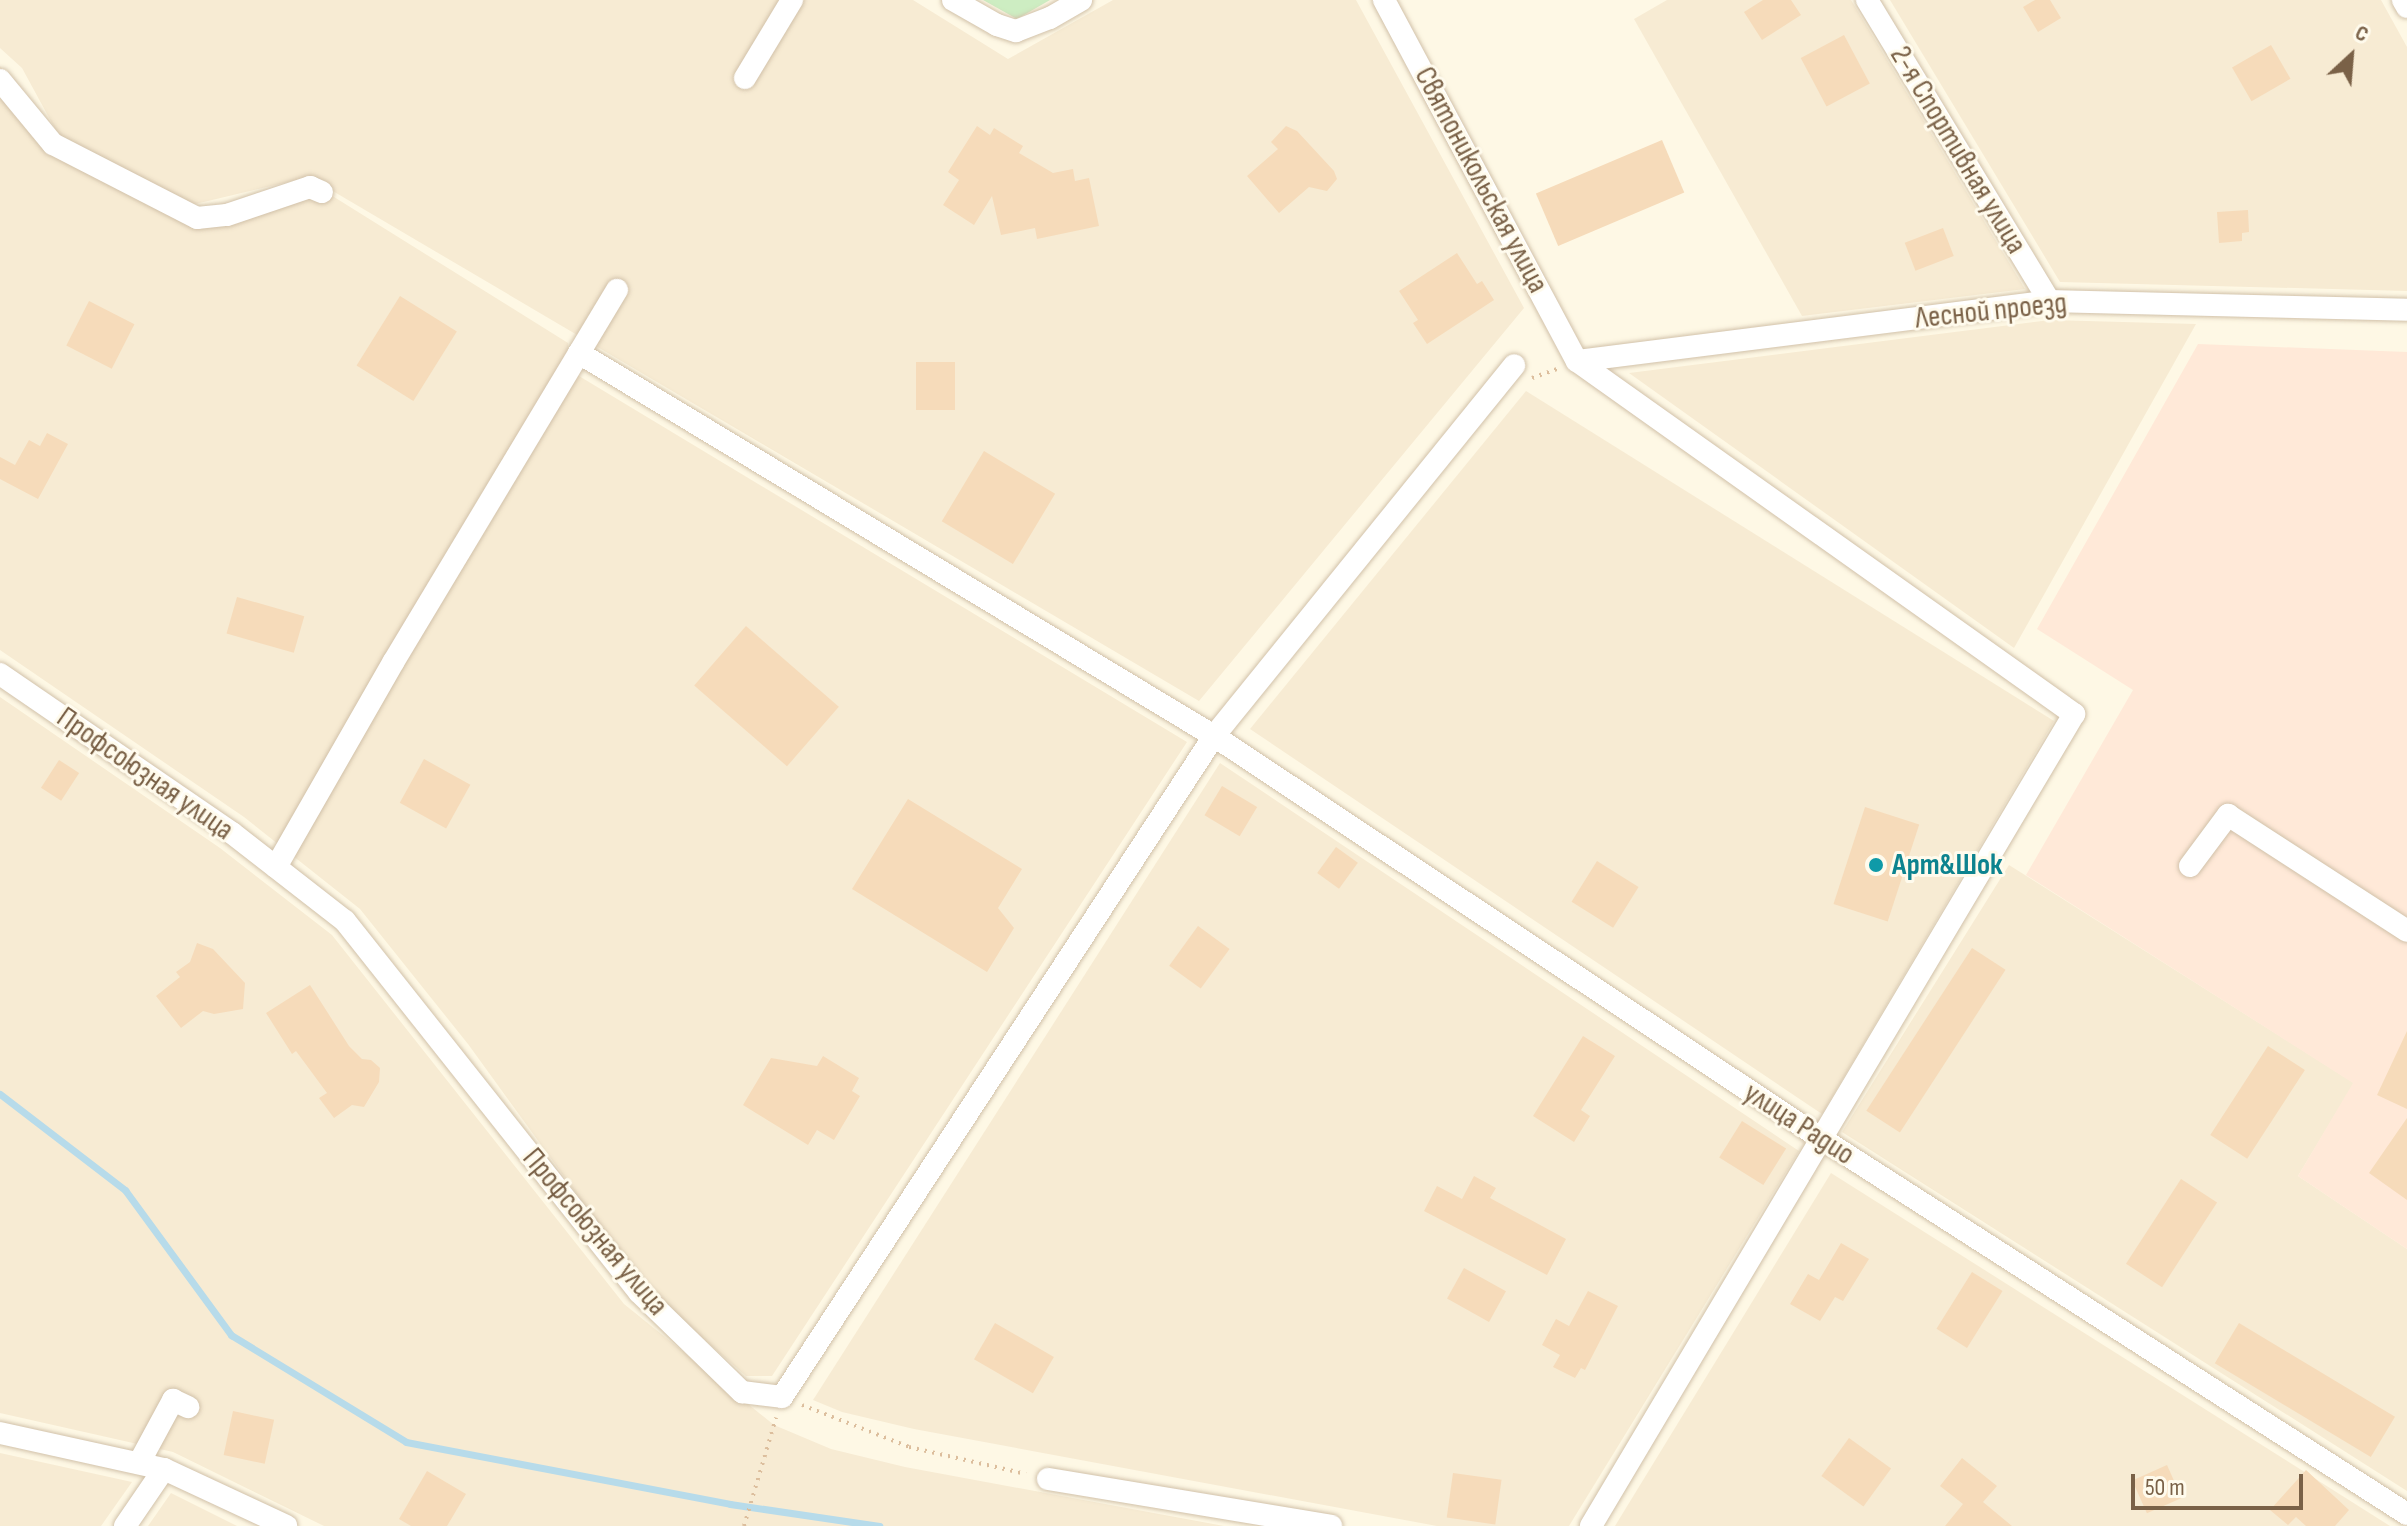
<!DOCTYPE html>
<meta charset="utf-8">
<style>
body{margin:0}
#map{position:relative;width:2407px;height:1526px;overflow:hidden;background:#fef8e5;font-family:"Sofia Sans Condensed",sans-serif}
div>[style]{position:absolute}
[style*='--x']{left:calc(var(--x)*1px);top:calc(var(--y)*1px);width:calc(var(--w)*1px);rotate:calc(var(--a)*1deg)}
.residential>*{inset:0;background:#f7ebd3}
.commercial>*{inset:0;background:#ffe9d8}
.green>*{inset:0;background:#cdedc2}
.stream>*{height:7px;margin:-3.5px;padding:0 3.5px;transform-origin:3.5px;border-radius:3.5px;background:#b7dbea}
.building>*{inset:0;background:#f6dbba;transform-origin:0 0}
.path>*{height:4px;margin-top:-2px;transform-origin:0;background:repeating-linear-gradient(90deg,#dcbe9d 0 2px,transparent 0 8px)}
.roads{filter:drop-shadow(0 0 2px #d1c1a9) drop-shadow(0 0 2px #d1c1a9)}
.minor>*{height:22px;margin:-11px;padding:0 11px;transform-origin:11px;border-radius:11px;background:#fff}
.dots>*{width:22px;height:22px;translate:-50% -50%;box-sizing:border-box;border:4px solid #fffbed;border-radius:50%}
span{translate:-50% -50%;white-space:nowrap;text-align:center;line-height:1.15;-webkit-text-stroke:6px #fffbed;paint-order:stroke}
.street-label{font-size:30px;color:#7a6147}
.culture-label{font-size:30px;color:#0d838f;font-weight:700}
.left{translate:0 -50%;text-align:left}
.north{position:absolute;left:2311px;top:16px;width:80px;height:80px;-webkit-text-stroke:6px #fffbed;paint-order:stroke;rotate:26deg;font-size:22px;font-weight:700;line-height:32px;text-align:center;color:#7a6147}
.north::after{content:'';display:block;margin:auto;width:28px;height:36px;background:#7a6147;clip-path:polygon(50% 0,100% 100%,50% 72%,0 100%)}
.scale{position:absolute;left:2131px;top:1474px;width:172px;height:36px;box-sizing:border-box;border:4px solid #7a6147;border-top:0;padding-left:10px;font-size:24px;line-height:28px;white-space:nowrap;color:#7a6147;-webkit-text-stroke:6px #fffbed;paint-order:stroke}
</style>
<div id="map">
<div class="residential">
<i style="clip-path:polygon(0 0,913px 0,1008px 59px,1113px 0,1356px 0,1524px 308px,1199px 701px,309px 177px,187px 206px,59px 136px,22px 68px,0 48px)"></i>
<i style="clip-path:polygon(1667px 0,1851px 0,2025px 289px,1802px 316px,1634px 19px)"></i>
<i style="clip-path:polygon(1890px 0,2381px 0,2407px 47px,2407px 291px,2060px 282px)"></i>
<i style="clip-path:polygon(0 66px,58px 142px,198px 214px,310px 182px,568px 343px,569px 370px,1187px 742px,772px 1376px,746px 1376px,645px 1288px,468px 1044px,360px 909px,244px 817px,0 650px)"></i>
<i style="clip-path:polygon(2050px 320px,2196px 324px,2014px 648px,1629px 373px)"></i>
<i style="clip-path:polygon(1526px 391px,2054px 721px,1822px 1114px,1250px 729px)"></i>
<i style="clip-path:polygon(0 697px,220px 848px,332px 935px,624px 1304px,774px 1425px,831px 1449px,905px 1467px,1224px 1526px,324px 1526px,173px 1452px,0 1413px)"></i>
<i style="clip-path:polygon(1220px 763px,1799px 1151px,1569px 1526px,1437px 1526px,914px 1429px,842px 1412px,813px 1400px)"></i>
<i style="clip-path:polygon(2009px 865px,2354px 1083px,2298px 1176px,2407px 1249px,2407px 1491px,1842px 1132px)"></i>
<i style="clip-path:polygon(1831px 1173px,2390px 1526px,1615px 1526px)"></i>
<i style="clip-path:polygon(0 1453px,132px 1482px,101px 1526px,0 1526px)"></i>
<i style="clip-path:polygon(171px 1493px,237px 1526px,148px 1526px)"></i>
</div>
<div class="commercial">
<i style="clip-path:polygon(2198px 344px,2407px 352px,2407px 1249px,2298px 1176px,2353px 1083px,2026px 875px,2133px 690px,2037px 629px)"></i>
</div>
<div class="green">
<i style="clip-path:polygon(983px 0,1050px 0,1017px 19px)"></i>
</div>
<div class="stream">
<i style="--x:0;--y:1094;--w:158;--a:37.5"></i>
<i style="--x:125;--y:1190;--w:180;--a:53.8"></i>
<i style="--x:231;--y:1335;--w:205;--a:31.4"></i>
<i style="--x:406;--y:1442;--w:330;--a:10.8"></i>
<i style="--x:730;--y:1504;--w:151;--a:8.4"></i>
</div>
<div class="building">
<i style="clip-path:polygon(1763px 0,1791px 0,1801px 15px,1762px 40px,1744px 12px)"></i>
<i style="clip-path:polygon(2035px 0,2050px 0,2061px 18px,2038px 32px,2023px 7px)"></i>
<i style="left:1844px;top:35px;width:55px;height:49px;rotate:62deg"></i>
<i style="left:2271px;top:45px;width:39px;height:45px;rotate:60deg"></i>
<i style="clip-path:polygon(977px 126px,990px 135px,994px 128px,1023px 146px,1019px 153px,1053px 173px,1073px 169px,1075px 181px,1089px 178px,1099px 226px,1037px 239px,1035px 228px,1001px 235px,992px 196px,974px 225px,943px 205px,959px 180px,948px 172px)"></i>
<i style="clip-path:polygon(1286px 126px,1297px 131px,1334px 171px,1337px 179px,1327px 191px,1309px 187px,1279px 213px,1247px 176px,1278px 149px,1271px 142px)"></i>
<i style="left:1662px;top:140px;width:57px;height:137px;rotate:67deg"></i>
<i style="clip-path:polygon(2248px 210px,2249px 232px,2242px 233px,2242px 241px,2219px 243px,2217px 212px)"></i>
<i style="left:1943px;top:228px;width:30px;height:41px;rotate:69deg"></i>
<i style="clip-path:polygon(1457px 253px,1477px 284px,1482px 281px,1494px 300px,1427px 344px,1413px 323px,1418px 320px,1399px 291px)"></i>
<i style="left:400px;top:296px;width:67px;height:82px;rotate:32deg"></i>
<i style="left:89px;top:301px;width:51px;height:50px;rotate:27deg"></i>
<i style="left:916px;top:362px;width:39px;height:48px"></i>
<i style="clip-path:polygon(47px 433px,68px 444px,38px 499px,0 479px,0 457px,15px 465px,29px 440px,40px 446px)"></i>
<i style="left:984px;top:451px;width:83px;height:82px;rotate:31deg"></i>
<i style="left:237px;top:597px;width:70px;height:38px;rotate:16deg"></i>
<i style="left:746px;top:626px;width:123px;height:79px;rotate:41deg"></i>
<i style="left:424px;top:759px;width:53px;height:50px;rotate:29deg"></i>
<i style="left:59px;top:760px;width:24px;height:33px;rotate:33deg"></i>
<i style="left:1222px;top:786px;width:41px;height:34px;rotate:31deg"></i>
<i style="clip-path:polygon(908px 799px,1022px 869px,998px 908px,1014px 928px,987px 972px,852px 889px)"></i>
<i style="left:1865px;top:807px;width:57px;height:102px;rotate:18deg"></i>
<i style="left:1336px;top:847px;width:27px;height:32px;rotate:36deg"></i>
<i style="left:1597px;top:861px;width:49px;height:48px;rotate:32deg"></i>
<i style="left:1198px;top:926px;width:39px;height:49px;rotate:36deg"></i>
<i style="clip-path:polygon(197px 943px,213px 949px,245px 983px,243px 1009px,214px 1014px,203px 1011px,181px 1028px,156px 996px,180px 977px,176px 972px,190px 962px)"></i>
<i style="left:1972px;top:948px;width:40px;height:194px;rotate:33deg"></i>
<i style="clip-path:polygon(310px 985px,349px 1046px,362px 1059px,371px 1060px,380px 1068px,379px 1082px,364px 1107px,352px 1105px,334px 1118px,319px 1098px,327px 1093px,296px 1051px,292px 1054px,266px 1013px)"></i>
<i style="clip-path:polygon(2407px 1031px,2407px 1109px,2377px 1095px)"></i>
<i style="clip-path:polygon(1583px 1036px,1615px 1056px,1581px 1110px,1590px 1116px,1574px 1142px,1533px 1116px)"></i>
<i style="left:2268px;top:1046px;width:44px;height:106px;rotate:33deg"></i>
<i style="clip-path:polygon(823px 1056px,859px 1078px,852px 1091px,860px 1096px,834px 1140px,817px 1130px,808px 1145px,743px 1105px,771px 1058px,817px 1066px)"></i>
<i style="clip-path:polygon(2407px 1118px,2407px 1200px,2369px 1173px)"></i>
<i style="left:1742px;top:1121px;width:52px;height:43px;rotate:32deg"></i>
<i style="clip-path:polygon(1474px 1176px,1496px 1188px,1490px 1198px,1566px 1239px,1547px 1275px,1424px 1211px,1437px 1186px,1462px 1199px)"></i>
<i style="left:2181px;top:1179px;width:43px;height:101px;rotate:33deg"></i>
<i style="clip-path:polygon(1841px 1243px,1869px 1259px,1843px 1301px,1835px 1297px,1820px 1321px,1790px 1304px,1808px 1274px,1819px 1280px)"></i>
<i style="left:1464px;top:1268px;width:48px;height:35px;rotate:29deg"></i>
<i style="left:1972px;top:1272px;width:36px;height:67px;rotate:32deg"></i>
<i style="clip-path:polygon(1588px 1291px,1618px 1306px,1585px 1370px,1581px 1368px,1575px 1378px,1553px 1367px,1560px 1355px,1542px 1345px,1556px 1319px,1569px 1326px)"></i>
<i style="left:995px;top:1323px;width:68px;height:42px;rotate:30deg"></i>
<i style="left:2239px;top:1323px;width:182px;height:47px;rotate:31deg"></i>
<i style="left:233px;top:1411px;width:42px;height:45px;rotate:12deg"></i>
<i style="left:1849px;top:1438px;width:52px;height:47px;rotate:36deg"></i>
<i style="clip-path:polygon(1962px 1458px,1997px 1486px,1983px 1502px,2012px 1526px,1945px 1526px,1963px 1504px,1940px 1486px)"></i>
<i style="left:2167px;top:1465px;width:36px;height:38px;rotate:66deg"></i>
<i style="clip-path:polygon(2306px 1470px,2349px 1510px,2335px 1526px,2306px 1526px,2296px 1517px,2288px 1525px,2270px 1510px)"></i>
<i style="clip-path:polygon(427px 1471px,466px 1494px,447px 1526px,411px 1526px,399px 1519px)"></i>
<i style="left:1453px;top:1473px;width:49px;height:45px;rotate:8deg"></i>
</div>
<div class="path">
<i style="--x:1532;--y:378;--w:27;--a:-20"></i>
<i style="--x:802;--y:1405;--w:115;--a:21.4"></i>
<i style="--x:909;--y:1447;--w:120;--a:13"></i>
<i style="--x:744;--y:1526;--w:113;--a:-73.5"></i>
</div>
<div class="roads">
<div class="minor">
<i style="--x:953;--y:0;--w:51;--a:29.6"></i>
<i style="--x:997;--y:25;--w:20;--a:18"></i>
<i style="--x:1016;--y:31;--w:36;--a:-21"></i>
<i style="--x:1050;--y:18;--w:36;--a:-30"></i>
<i style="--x:1384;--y:0;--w:409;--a:61.9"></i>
<i style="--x:1577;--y:361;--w:610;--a:35.38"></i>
<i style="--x:2074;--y:714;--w:945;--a:120.75"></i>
<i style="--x:1867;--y:0;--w:352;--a:58.8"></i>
<i style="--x:2403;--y:0;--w:8;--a:60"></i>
<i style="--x:745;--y:78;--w:91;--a:-58.9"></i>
<i style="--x:0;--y:80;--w:83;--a:50.4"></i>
<i style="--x:53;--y:144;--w:162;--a:27.2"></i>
<i style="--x:197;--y:218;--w:30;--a:-6"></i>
<i style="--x:227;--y:215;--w:88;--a:-18.6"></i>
<i style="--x:310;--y:187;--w:13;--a:23"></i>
<i style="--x:579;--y:353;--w:742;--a:31.1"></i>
<i style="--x:1214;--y:736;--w:726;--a:33.54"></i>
<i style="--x:1819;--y:1137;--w:698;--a:32.67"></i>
<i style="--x:1577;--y:361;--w:476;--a:-7.2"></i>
<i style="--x:2049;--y:301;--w:358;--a:1.4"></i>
<i style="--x:0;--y:674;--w:281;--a:34.4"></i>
<i style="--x:232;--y:833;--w:143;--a:37.9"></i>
<i style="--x:345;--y:921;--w:473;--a:51.6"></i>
<i style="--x:639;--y:1292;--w:144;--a:44.2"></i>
<i style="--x:742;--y:1392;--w:40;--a:7.1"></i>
<i style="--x:782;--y:1397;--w:790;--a:-56.83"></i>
<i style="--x:1214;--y:736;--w:477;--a:-51"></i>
<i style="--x:2190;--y:866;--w:64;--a:-53.3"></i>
<i style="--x:2228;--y:815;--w:213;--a:32.9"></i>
<i style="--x:276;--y:867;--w:237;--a:-60.2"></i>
<i style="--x:394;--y:661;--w:433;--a:-59"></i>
<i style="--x:0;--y:1433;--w:168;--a:12.4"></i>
<i style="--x:164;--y:1469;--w:135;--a:25"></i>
<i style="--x:139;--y:1463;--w:72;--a:-61.6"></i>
<i style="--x:173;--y:1400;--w:17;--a:25"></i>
<i style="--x:1048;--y:1479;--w:287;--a:9.4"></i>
<i style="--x:125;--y:1526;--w:69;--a:-55.6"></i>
</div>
</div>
<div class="dots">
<i style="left:1876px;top:865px;background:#0f9aa8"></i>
</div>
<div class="street-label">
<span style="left:1958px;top:150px;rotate:59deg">2-я Спортивная улица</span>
<span style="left:1481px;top:180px;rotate:62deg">Святоникольская улица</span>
<span style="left:1991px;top:311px;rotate:-6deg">Лесной проезд</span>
<span style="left:145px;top:774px;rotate:35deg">Профсоюзная улица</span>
<span style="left:1799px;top:1124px;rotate:33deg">улица Радио</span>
<span style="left:595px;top:1232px;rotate:50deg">Профсоюзная улица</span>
</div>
<div class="culture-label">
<span class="left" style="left:1892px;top:865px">Арт&amp;Шок</span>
</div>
<div class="north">С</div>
<div class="scale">50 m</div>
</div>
